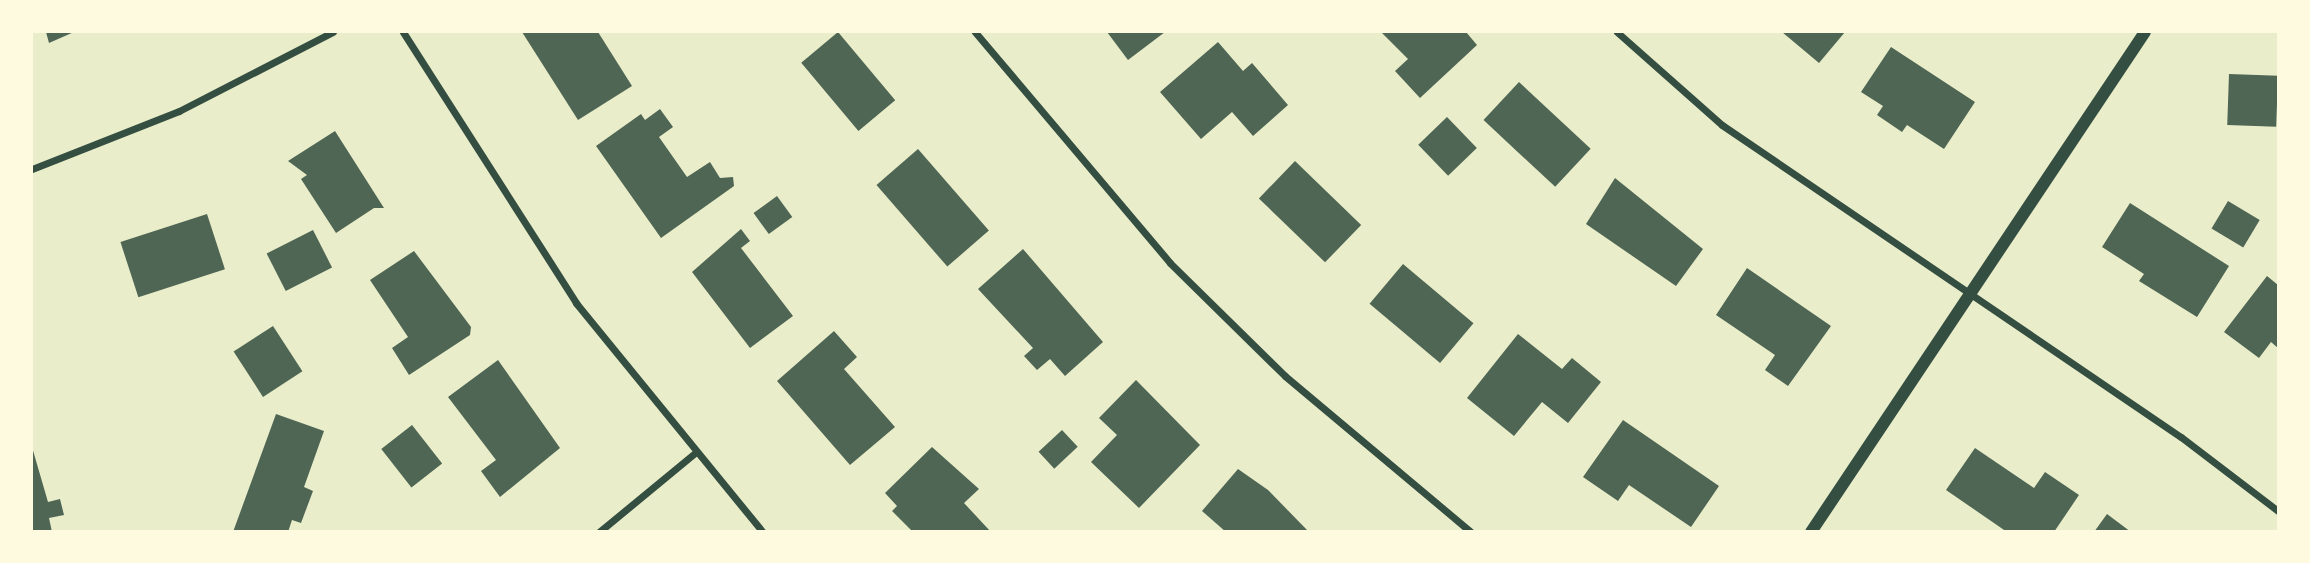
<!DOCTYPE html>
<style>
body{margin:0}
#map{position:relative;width:2310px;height:563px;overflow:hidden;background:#e9edc9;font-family:Roboto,sans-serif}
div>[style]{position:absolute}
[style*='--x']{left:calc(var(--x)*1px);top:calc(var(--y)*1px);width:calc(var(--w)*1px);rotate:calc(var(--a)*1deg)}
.building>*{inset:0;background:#4f6655;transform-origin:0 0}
.minor>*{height:7px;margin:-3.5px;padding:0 3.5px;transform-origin:3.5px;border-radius:3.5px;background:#344e41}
.tertiary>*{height:12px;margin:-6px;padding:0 6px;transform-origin:6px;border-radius:6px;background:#344e41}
span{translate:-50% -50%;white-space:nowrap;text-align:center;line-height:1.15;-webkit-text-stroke:5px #fefae0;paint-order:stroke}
.frame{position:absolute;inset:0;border:33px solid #fefae0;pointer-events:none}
</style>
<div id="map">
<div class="building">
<i style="clip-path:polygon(46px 32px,74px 32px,49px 43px)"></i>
<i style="clip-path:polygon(522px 32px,598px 32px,632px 86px,578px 120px)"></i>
<i style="left:838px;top:32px;width:89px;height:48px;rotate:50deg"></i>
<i style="clip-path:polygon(1107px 32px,1165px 32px,1128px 60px)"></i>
<i style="clip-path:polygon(1381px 32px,1466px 32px,1477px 45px,1420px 98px,1395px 71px,1408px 59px)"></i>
<i style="clip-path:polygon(1782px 32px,1845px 32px,1819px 63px)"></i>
<i style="clip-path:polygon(1218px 42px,1243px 71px,1252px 63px,1288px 105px,1253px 136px,1232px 112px,1201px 139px,1160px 92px)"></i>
<i style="clip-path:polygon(1891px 47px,1975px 102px,1944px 149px,1907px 125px,1902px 132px,1877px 115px,1883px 106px,1861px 92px)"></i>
<i style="left:2229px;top:74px;width:49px;height:51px;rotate:2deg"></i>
<i style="left:1519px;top:82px;width:98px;height:52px;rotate:43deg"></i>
<i style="clip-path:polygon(660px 109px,673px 127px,659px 137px,687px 177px,710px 162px,720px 178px,733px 177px,734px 186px,661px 238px,596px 146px,641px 114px,645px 120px)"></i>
<i style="left:1447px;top:117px;width:43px;height:40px;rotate:46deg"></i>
<i style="clip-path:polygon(335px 131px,384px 208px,374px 208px,336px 233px,301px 179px,307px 175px,288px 161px)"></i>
<i style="left:918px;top:149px;width:108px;height:55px;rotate:49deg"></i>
<i style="left:1295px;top:161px;width:92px;height:52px;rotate:44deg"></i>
<i style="clip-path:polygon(1615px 178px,1703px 249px,1676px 286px,1586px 224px)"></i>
<i style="left:777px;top:196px;width:26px;height:29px;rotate:54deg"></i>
<i style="left:2228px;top:201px;width:37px;height:32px;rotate:31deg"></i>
<i style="clip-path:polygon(2130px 203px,2229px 266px,2197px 317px,2139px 281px,2144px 274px,2102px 247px)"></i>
<i style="left:207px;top:214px;width:58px;height:91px;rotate:72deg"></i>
<i style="clip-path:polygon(741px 229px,750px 241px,741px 248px,793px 316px,750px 348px,692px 272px)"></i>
<i style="left:313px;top:230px;width:42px;height:52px;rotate:63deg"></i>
<i style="clip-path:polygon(1023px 249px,1103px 342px,1065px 376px,1050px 359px,1037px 370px,1024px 356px,1033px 348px,978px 289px)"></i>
<i style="clip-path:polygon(414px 251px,471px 327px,470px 335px,409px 375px,392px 348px,408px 337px,370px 280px)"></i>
<i style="left:1403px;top:264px;width:92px;height:52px;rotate:40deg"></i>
<i style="clip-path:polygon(1747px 268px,1831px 326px,1788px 386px,1765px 370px,1775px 355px,1716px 315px)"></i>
<i style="clip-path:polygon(2267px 276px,2278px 285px,2278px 348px,2271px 342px,2259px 358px,2224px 332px)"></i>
<i style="left:273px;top:326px;width:54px;height:47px;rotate:57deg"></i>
<i style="clip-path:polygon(834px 331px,857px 357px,844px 369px,895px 427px,850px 465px,777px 381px)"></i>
<i style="clip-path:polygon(1518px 334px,1562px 369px,1572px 358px,1601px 382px,1568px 423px,1542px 402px,1514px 436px,1467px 398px)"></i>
<i style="clip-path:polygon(498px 360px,560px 448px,500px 497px,481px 471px,496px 460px,448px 397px)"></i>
<i style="clip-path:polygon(1136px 380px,1200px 445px,1139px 508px,1091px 462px,1117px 435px,1099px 418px)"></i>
<i style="clip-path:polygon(276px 414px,324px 431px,304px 487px,313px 491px,301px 523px,292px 520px,288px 532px,233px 532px)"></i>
<i style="clip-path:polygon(1623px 420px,1719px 486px,1691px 527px,1629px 485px,1618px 501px,1583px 477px)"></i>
<i style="left:412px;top:425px;width:49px;height:39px;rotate:52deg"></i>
<i style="left:1062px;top:430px;width:23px;height:32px;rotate:47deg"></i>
<i style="clip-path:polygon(32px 447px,48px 502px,60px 499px,64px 515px,49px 518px,52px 532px,32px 532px)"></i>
<i style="clip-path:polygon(932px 447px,979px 489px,964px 503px,991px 532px,913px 532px,892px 511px,897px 506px,885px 493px)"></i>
<i style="clip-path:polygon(1975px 448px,2034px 488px,2045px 472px,2079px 495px,2054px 532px,2007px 532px,1946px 490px)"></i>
<i style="clip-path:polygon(1238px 469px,1268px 490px,1309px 532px,1226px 532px,1202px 511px)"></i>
<i style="clip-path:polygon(2107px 514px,2131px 532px,2094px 532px)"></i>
</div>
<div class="minor">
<i style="--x:403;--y:32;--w:322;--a:57.4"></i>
<i style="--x:576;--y:303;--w:296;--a:50.8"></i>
<i style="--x:975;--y:32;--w:302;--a:49.8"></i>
<i style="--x:1170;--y:263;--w:161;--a:44.5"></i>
<i style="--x:1285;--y:376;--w:243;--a:40"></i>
<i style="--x:1617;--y:32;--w:140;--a:41.5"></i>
<i style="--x:1722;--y:125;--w:555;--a:34.21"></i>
<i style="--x:2181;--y:437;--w:122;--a:37.3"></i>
<i style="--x:32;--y:169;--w:158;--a:-21.5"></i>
<i style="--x:179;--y:111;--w:173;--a:-27.2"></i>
<i style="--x:599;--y:532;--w:124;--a:-39.5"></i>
</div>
<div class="tertiary">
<i style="--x:1811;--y:532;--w:601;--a:-56.26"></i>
</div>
<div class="frame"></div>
</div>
